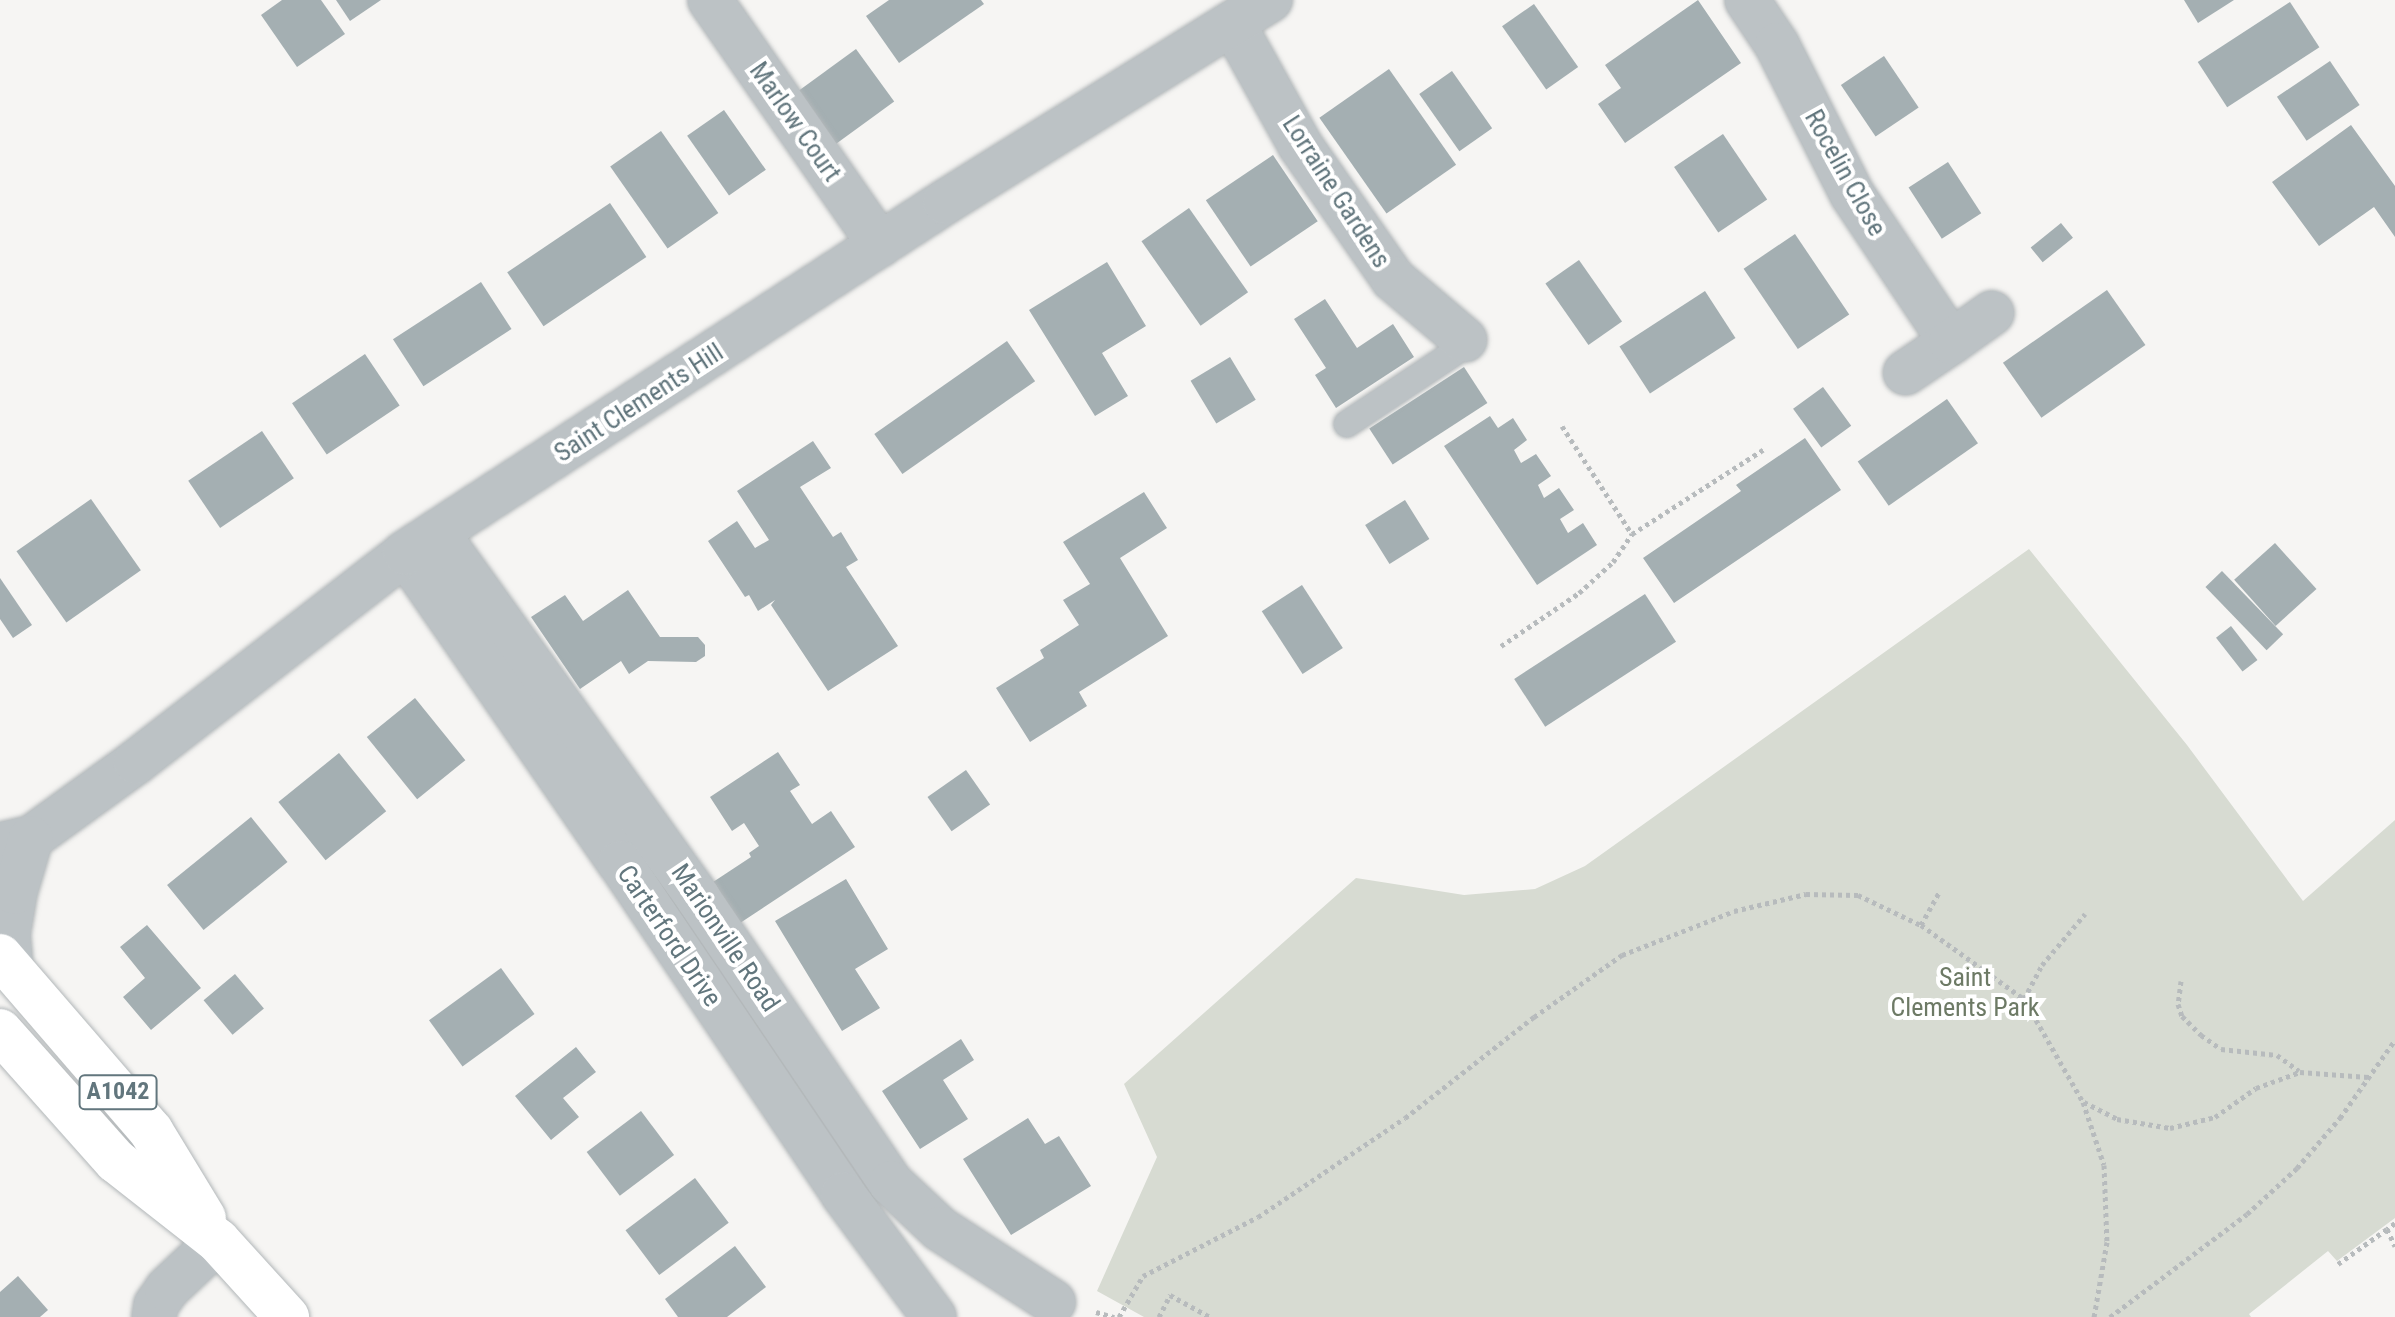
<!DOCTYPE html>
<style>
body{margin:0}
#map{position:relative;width:2395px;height:1317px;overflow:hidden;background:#f6f5f3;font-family:"Roboto Condensed",sans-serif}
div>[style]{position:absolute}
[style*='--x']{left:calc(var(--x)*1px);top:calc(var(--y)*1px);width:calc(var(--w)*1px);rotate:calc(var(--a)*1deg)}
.green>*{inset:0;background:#d7dbd2}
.building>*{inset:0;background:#a4afb2;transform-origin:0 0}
.path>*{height:5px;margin-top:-2.5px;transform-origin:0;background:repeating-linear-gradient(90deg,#b7bbbd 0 4px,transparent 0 8px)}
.roads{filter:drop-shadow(0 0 2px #b2b7b9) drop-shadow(0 0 2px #b2b7b9)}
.lane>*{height:26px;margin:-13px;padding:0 13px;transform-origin:13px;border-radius:13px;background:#bcc2c5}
.street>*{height:44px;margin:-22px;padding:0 22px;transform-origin:22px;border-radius:22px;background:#bcc2c5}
.highway>*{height:44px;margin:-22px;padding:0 22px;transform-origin:22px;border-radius:22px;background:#fff}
span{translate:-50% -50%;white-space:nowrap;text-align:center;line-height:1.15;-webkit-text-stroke:8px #fff;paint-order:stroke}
.shield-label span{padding:2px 6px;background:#fff;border:2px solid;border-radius:6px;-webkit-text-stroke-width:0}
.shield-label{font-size:24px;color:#62767d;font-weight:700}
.street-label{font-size:26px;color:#62767d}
.park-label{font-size:26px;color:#6d7a65}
</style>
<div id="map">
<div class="green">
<i style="clip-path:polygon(2029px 549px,2187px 745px,2303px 901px,2395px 820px,2395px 1218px,2337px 1261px,2328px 1251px,2249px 1314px,2251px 1317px,1144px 1317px,1097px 1291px,1157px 1157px,1124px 1084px,1356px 878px,1464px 895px,1535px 889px,1585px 866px)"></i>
</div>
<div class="building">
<i style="clip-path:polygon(282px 0,321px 0,345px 34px,297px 67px,261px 15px)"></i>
<i style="clip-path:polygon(336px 0,381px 0,350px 21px)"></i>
<i style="clip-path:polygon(889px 0,981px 0,984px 4px,899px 63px,866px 16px)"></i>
<i style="clip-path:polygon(1698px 0,1741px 63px,1625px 143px,1598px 104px,1621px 88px,1605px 65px)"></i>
<i style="clip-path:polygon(2184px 0,2234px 0,2198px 23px)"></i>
<i style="left:2290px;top:2px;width:54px;height:110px;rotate:57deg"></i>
<i style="left:1534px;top:4px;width:77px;height:39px;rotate:55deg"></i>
<i style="left:856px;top:49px;width:65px;height:73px;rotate:54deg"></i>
<i style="left:1884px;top:56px;width:62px;height:52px;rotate:56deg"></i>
<i style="left:2330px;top:61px;width:53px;height:64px;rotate:56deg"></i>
<i style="left:1389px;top:69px;width:117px;height:85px;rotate:55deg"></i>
<i style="left:1452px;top:71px;width:70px;height:40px;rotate:55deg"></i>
<i style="left:724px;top:110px;width:73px;height:45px;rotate:55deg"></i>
<i style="clip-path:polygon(2351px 125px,2395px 186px,2395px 237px,2374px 207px,2319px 246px,2272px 182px)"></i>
<i style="left:661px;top:131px;width:100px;height:62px;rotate:55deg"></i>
<i style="left:1723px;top:134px;width:79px;height:59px;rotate:56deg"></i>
<i style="left:1273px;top:155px;width:80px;height:81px;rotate:56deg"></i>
<i style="left:1948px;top:162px;width:61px;height:47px;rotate:57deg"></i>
<i style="left:610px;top:203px;width:65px;height:124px;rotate:56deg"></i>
<i style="left:1189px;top:208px;width:103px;height:58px;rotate:55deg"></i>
<i style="left:2061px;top:223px;width:19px;height:39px;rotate:51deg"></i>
<i style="left:1795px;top:234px;width:97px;height:62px;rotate:56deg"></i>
<i style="left:1579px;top:260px;width:75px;height:41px;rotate:55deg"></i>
<i style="clip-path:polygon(1107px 262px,1146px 326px,1102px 353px,1128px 396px,1095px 416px,1029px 310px)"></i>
<i style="left:481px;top:282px;width:56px;height:105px;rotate:57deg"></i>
<i style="left:2107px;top:290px;width:67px;height:127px;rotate:55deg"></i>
<i style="left:1705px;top:291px;width:56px;height:102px;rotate:57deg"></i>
<i style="clip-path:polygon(1325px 299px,1357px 348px,1393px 324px,1414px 357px,1336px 408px,1315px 375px,1326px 368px,1294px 319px)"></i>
<i style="left:1007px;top:341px;width:49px;height:162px;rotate:55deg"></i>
<i style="left:365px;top:354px;width:62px;height:88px;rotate:56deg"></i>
<i style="left:1230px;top:357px;width:50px;height:46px;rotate:59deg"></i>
<i style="left:1464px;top:367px;width:43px;height:113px;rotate:57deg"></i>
<i style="left:1823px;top:387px;width:48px;height:37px;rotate:54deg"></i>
<i style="left:1947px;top:399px;width:54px;height:109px;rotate:55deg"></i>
<i style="clip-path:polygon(1490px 416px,1498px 428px,1513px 418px,1527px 440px,1514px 450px,1521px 463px,1536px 454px,1551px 476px,1538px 485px,1544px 498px,1559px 488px,1574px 510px,1560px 519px,1568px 533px,1583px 523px,1597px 545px,1537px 585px,1444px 446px)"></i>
<i style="left:262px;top:431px;width:57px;height:89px;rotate:56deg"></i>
<i style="clip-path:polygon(1805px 438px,1841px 490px,1674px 603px,1643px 558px,1741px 491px,1736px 485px)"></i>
<i style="clip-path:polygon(813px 441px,831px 468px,800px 487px,833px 537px,841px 532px,858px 560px,846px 567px,898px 646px,828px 691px,771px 605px,775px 600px,758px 611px,749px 595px,745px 597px,708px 541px,737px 521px,755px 548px,769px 540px,737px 491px)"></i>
<i style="clip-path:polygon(1144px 492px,1167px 528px,1120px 558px,1168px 636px,1079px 692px,1087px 706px,1030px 742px,996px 688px,1044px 658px,1040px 650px,1079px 625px,1063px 600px,1090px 584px,1063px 542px)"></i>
<i style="left:91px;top:499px;width:87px;height:91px;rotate:55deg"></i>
<i style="left:1405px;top:500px;width:46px;height:47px;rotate:58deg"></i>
<i style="left:2275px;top:543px;width:62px;height:55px;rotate:48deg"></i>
<i style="left:2222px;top:571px;width:88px;height:23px;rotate:46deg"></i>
<i style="clip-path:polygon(0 578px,32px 625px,13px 638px,0 619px)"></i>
<i style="left:1302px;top:585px;width:75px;height:48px;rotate:57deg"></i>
<i style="clip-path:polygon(628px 590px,660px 637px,698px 637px,705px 645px,705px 656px,696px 662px,648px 661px,629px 674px,621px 661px,580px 689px,531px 617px,565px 595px,583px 621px)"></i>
<i style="left:1645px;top:594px;width:57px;height:156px;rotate:57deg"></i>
<i style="left:2231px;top:626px;width:43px;height:19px;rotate:52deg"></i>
<i style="left:415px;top:698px;width:80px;height:62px;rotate:51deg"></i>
<i style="clip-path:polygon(778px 752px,800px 785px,790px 791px,812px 824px,831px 811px,855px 847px,734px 927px,707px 886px,751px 857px,749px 853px,759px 846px,744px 823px,732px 831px,710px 797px)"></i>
<i style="left:339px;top:753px;width:75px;height:78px;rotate:51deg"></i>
<i style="left:966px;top:770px;width:42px;height:47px;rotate:55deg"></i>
<i style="left:251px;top:817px;width:58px;height:108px;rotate:51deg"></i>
<i style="clip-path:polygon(846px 879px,888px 949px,855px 969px,880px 1008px,842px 1031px,775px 921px)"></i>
<i style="clip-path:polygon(147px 925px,201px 988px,151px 1030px,123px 997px,145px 978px,120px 947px)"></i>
<i style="left:501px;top:968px;width:57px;height:89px;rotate:54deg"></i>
<i style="left:235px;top:974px;width:45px;height:41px;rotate:50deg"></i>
<i style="clip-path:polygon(961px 1039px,974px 1060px,943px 1080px,968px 1119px,920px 1149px,882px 1091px)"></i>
<i style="clip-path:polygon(576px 1047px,596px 1072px,563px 1098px,579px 1117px,551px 1140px,515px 1096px)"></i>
<i style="left:641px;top:1111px;width:55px;height:68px;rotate:53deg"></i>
<i style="clip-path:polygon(1028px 1118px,1045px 1144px,1059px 1136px,1091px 1186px,1011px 1235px,963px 1159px)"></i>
<i style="left:695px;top:1178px;width:56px;height:87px;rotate:53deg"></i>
<i style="clip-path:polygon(735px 1246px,766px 1287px,727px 1317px,678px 1317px,665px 1299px)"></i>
<i style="clip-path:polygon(18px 1276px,48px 1310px,40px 1317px,0 1317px,0 1292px)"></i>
</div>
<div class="path">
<i style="--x:1562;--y:426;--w:129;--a:57.1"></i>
<i style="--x:1632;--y:534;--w:156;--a:-32.7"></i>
<i style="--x:1501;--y:646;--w:94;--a:-34.2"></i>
<i style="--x:1579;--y:593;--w:46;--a:-42.4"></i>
<i style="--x:1613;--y:562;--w:34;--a:-56"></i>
<i style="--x:1921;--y:925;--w:37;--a:-61"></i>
<i style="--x:2181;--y:981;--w:23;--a:97"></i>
<i style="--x:2178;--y:1004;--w:13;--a:72"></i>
<i style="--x:2182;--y:1016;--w:27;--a:45"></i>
<i style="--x:2201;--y:1035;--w:24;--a:35"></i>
<i style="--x:2221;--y:1049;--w:56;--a:6.1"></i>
<i style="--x:2277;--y:1055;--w:27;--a:36"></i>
<i style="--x:2024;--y:999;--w:38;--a:-62"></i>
<i style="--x:2042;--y:965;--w:67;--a:-49.9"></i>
<i style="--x:2084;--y:1102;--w:37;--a:27"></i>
<i style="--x:2117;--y:1119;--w:54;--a:9.6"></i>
<i style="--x:2170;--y:1128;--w:46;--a:-13.7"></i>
<i style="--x:2215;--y:1117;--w:50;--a:-35.3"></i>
<i style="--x:2256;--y:1088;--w:47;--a:-20"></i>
<i style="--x:2300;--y:1072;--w:68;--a:4.2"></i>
<i style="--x:2395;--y:1223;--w:10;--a:143"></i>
<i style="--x:2387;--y:1229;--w:19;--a:65"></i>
<i style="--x:2338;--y:1264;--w:60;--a:-35.5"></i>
<i style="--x:1096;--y:1312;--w:19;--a:16"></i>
<i style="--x:1119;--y:1317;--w:48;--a:-59.7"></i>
<i style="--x:1143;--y:1276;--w:129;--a:-27.2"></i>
<i style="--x:1258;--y:1217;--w:177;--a:-34"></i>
<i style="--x:1405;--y:1118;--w:164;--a:-38.1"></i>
<i style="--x:1534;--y:1017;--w:108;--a:-35.2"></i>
<i style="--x:1622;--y:955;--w:120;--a:-21.4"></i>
<i style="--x:1734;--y:911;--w:74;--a:-13.3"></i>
<i style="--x:1806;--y:894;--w:52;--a:1.1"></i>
<i style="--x:1858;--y:895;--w:70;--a:25.5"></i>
<i style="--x:1921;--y:925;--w:127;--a:35.7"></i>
<i style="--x:2024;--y:999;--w:119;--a:60.2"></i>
<i style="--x:2083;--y:1102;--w:66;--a:71.6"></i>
<i style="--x:2104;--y:1165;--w:77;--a:87.8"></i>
<i style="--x:2107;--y:1242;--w:76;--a:99.8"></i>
<i style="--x:1159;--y:1317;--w:25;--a:-63"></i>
<i style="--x:1170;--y:1295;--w:46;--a:28.8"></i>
<i style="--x:2110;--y:1317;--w:171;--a:-36.9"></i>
<i style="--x:2247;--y:1214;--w:68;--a:-42.6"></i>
<i style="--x:2297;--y:1168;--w:66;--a:-49.3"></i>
<i style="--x:2340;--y:1118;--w:95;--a:-54.8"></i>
</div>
<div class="roads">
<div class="lane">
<i style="--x:1347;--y:424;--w:128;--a:-33.6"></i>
</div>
<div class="street">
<i style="--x:710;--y:0;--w:298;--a:55.2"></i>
<i style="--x:1747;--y:0;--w:54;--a:56.3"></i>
<i style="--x:1777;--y:45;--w:167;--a:63.3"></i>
<i style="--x:1852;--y:194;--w:178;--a:56.2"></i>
<i style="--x:1951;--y:342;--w:55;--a:146"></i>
<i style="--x:1233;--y:24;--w:138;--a:61"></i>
<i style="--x:1300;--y:145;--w:163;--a:55.2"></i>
<i style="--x:1393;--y:279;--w:94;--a:40.3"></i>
<i style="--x:1951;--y:342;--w:50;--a:-35.3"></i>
<i style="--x:437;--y:533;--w:449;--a:54.4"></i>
<i style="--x:698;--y:898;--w:344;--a:55.9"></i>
<i style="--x:891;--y:1183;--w:67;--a:43.2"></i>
<i style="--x:940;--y:1229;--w:135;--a:32.9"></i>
<i style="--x:405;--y:553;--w:377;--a:55.3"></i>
<i style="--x:620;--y:863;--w:399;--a:56"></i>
<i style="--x:843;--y:1194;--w:153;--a:53.5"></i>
<i style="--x:0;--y:845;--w:32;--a:-13"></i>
<i style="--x:31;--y:838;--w:130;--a:-35.9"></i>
<i style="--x:136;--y:762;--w:341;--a:-37.8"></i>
<i style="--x:405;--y:553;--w:644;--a:-33.02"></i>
<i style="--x:945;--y:202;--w:383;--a:-31.9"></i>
<i style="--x:11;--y:968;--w:34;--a:-95"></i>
<i style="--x:8;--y:934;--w:43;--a:-80.5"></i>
<i style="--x:15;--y:892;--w:56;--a:-73.5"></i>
<i style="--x:154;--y:1317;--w:12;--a:-81"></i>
<i style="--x:156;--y:1305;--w:19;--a:-55"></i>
<i style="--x:167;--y:1289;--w:70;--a:-43.3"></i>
</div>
<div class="highway">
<i style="--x:0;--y:956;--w:231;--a:49.2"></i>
<i style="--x:151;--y:1131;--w:102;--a:58.7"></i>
<i style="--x:0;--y:1031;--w:174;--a:48.3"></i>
<i style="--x:116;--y:1161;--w:130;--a:38.1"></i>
<i style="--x:218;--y:1241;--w:103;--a:47.8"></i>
</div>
</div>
<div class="shield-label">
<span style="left:118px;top:1092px">A1042</span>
</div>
<div class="street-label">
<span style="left:795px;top:122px;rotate:55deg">Marlow Court</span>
<span style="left:1845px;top:173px;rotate:61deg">Rocelin Close</span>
<span style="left:1336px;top:192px;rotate:57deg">Lorraine Gardens</span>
<span style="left:639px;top:403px;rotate:-33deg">Saint Clements Hill</span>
<span style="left:669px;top:936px;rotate:56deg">Carterford Drive</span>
<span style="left:725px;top:938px;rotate:56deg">Marionville Road</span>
</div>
<div class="park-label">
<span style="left:1965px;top:993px">Saint<br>Clements Park</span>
</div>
</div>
